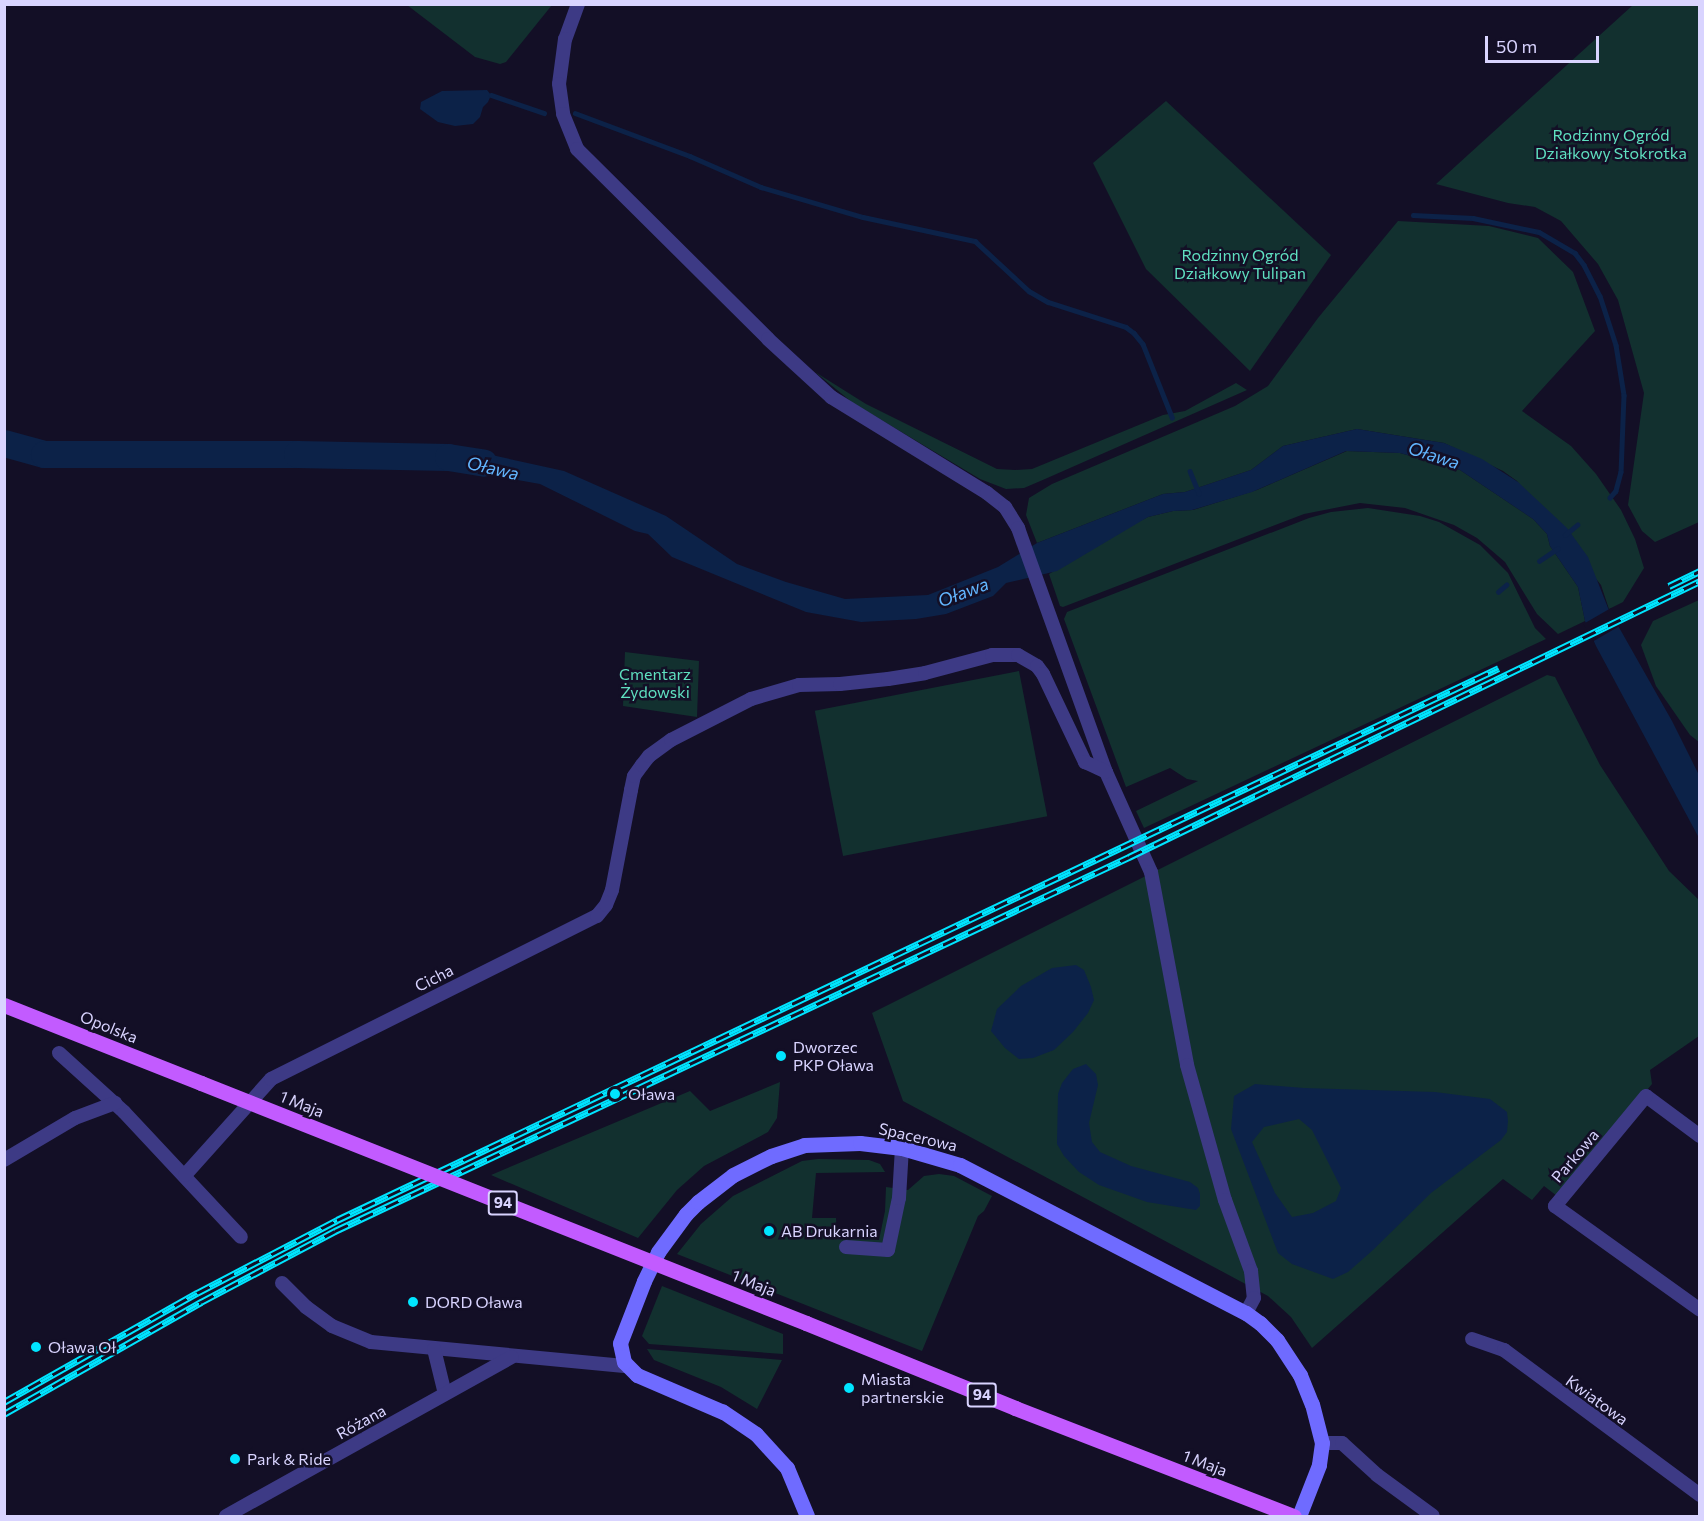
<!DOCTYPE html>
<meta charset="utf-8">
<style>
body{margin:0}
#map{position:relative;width:1704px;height:1521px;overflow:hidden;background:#130f26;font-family:Commissioner,sans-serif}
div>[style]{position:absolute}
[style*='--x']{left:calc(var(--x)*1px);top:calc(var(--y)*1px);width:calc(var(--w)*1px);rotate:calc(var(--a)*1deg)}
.green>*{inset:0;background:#12302f;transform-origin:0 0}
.water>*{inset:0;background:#0c2248}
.pier>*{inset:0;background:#130f26;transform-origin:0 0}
.stream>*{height:4.5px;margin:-2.25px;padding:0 2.25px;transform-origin:2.25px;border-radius:2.25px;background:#0c2248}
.river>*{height:27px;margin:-13.5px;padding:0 13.5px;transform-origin:13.5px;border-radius:13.5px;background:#0c2248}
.street>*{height:14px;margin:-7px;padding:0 7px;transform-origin:7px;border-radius:7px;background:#3d3a85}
.secondary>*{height:15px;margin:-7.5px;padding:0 7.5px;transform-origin:7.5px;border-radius:7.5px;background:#6f6bff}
.primary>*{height:15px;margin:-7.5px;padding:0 7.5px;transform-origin:7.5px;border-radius:7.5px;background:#c25bff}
.rail>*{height:7px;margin-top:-3.5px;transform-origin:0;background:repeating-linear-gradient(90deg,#130f26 0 14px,#00e5ff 0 28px);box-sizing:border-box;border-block:2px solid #00e5ff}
.primary-bridge>*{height:15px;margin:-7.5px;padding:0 7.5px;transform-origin:7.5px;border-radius:7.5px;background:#c25bff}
.dots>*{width:16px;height:16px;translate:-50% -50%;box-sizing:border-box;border:3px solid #130f26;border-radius:50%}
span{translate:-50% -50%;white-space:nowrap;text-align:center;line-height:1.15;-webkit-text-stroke:5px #130f26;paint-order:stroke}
.shield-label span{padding:2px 4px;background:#130f26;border:2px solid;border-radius:4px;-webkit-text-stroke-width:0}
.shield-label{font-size:15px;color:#d9d4ff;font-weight:700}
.park-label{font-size:16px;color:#5fe0c0}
.street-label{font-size:16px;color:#d9d4ff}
.poi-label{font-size:16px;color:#d9d4ff}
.left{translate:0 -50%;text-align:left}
.water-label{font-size:18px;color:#62b6ff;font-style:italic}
.frame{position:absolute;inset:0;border:6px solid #d9d4ff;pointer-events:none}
.scale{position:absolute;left:1485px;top:36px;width:114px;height:27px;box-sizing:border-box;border:3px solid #d9d4ff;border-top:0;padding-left:8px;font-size:18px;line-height:21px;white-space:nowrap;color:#d9d4ff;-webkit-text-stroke:4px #130f26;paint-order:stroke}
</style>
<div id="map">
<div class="green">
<i style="clip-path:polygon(407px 5px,552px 5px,506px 62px,500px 64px,475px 57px)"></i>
<i style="clip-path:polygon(1633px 5px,1700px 5px,1699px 522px,1655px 542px,1642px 531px,1628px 505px,1644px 393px,1618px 300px,1598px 264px,1561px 221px,1535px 207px,1508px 203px,1436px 184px)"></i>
<i style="clip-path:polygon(1166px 101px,1331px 255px,1250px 371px,1146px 269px,1093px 163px)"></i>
<i style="clip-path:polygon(1398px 221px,1489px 226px,1538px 238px,1573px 272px,1595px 331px,1522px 411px,1571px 446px,1596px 474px,1621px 510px,1635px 539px,1644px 568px,1623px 602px,1609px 609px,1601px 585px,1517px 481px,1503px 471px,1444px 443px,1357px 429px,1283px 446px,1251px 470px,1185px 492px,1163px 494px,1037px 543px,1026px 515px,1029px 498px,1052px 484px,1235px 406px,1268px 386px,1318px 318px)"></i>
<i style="clip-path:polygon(815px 372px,866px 404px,997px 469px,1015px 470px,1032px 469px,1163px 415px,1185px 411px,1236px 383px,1247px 390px,1045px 479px,1024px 488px,1006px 489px,980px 479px,853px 403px)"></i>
<i style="clip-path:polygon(1347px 451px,1400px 453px,1460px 470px,1533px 519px,1547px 534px,1550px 546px,1578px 587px,1585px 621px,1558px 634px,1537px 614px,1505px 562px,1477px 538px,1454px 525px,1405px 508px,1360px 503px,1304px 514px,1063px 607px,1060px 606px,1049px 574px,1130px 526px,1148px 517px,1173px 511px,1193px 510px,1257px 490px)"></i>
<i style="clip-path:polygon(1368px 508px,1420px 516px,1439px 522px,1480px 545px,1508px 573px,1535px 628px,1546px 639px,1144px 828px,1136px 811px,1198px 781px,1187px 779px,1170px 768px,1126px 787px,1064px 619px,1067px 612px,1309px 518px,1331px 512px)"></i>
<i style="clip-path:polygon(1699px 600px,1699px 742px,1690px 735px,1656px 686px,1641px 645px,1653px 621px)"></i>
<i style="clip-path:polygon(625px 652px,699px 661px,697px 717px,623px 706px)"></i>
<i style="left:1019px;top:671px;width:148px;height:208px;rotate:79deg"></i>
<i style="clip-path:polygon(1547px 675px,1555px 677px,1600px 765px,1669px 871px,1699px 900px,1699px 1036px,1650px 1070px,1652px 1084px,1557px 1196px,1544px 1186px,1532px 1200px,1503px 1179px,1312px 1348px,1291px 1317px,1268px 1296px,903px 1101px,872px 1013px)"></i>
<i style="clip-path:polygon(780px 1082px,777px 1118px,768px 1132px,704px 1166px,677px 1190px,638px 1238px,491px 1175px,690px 1091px,710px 1111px)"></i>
<i style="clip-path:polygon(818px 1159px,869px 1160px,880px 1164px,885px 1172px,816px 1173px,812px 1218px,836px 1218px,837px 1237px,879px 1240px,885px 1211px,886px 1187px,908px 1190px,924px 1176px,939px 1174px,954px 1176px,992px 1196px,984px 1211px,978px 1216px,922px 1351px,677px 1254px,701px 1224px,733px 1196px,802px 1161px)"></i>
<i style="clip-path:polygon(662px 1286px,783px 1334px,783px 1354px,649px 1344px,642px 1336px)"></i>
<i style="clip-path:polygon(647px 1349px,782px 1360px,757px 1409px,721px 1387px,654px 1360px)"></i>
</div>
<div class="water">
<i style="clip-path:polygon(487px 90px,491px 95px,488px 102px,483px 107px,480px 117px,473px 124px,455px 126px,438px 122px,420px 109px,421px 102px,442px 91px)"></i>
<i style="clip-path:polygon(1357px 429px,1444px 443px,1482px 459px,1518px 482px,1567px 528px,1588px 557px,1608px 608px,1672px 721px,1699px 775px,1699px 838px,1596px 646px,1585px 621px,1578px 587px,1550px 546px,1547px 534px,1533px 519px,1460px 470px,1426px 460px,1400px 453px,1346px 451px,1252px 492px,1192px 510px,1173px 511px,1148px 517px,1057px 571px,1006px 583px,993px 596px,946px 614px,916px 619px,861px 622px,806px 612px,672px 557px,648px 534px,635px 531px,540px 484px,446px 467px,446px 445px,564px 471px,666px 516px,737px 564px,786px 582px,845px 599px,928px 595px,998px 567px,1037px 543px,1163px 494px,1185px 492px,1251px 470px,1283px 446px)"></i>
<i style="clip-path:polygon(1076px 965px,1084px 970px,1091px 987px,1094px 1000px,1088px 1013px,1073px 1032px,1054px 1050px,1033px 1058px,1019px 1059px,1005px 1048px,991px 1031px,997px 1009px,1021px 986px,1052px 968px)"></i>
<i style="clip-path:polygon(1086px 1064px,1096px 1074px,1098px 1085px,1089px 1123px,1092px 1142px,1100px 1152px,1131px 1166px,1190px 1182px,1198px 1188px,1200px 1194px,1200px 1206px,1196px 1210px,1147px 1202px,1099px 1185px,1079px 1172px,1064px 1156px,1057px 1144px,1058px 1094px,1062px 1083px,1073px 1069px)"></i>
<i style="clip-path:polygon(evenodd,1255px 1084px,1304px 1088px,1435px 1092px,1490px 1099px,1507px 1112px,1508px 1121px,1507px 1132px,1501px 1140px,1431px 1193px,1373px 1250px,1348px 1272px,1333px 1279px,1292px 1264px,1278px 1253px,1231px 1129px,1234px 1096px,1255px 1084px,1299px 1119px,1312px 1130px,1341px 1188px,1336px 1201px,1313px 1213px,1292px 1217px,1275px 1193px,1252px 1142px,1264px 1127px,1299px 1119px)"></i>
</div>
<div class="pier">
<i style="left:1611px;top:608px;width:20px;height:32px;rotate:60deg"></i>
</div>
<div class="stream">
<i style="--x:491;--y:95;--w:56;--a:18.8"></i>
<i style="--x:575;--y:113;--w:123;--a:20.5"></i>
<i style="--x:690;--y:156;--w:77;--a:23.6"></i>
<i style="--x:761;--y:187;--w:106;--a:16.4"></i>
<i style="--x:863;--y:217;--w:115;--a:12.1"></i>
<i style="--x:975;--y:241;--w:74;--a:42.8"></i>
<i style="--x:1029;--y:291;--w:22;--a:30"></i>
<i style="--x:1048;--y:302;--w:82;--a:17.8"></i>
<i style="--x:1126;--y:327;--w:10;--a:37"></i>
<i style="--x:1134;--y:333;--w:14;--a:51"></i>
<i style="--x:1143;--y:344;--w:79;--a:68.3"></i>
<i style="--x:1413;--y:215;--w:60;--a:2.9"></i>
<i style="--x:1473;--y:218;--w:67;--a:12"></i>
<i style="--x:1539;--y:232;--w:42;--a:30.3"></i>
<i style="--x:1575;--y:253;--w:15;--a:53"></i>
<i style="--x:1584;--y:265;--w:35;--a:63"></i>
<i style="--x:1600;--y:296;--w:52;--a:71.9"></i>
<i style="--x:1616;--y:345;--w:51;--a:80.9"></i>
<i style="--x:1624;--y:395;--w:77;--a:92.2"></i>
<i style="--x:1621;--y:472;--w:20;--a:105"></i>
<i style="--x:1616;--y:491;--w:9;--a:131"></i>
<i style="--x:1190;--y:471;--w:24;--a:68"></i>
<i style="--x:1565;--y:535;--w:16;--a:-40"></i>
<i style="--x:1539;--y:561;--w:22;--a:-34"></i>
<i style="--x:1498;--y:592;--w:11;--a:-41"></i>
</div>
<div class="river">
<i style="--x:4;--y:443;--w:41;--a:15.4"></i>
<i style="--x:44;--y:454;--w:253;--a:0"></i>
<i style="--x:297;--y:454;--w:151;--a:1.1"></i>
<i style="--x:448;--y:457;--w:36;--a:9"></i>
</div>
<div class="street">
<i style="--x:578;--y:4;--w:37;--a:110"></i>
<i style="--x:565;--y:39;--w:45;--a:97.6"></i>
<i style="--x:559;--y:84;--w:30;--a:82"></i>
<i style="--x:563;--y:114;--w:38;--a:68"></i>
<i style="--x:577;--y:149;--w:269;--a:44.8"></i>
<i style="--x:768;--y:339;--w:86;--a:42.6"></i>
<i style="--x:831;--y:397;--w:183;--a:31.6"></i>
<i style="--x:987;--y:493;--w:23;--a:38"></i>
<i style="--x:1005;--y:507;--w:25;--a:58"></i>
<i style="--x:1018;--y:528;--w:259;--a:70.2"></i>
<i style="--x:1106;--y:772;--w:110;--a:65.8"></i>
<i style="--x:1151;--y:872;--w:196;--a:79.4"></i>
<i style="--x:1187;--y:1065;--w:140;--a:74.3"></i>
<i style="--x:1225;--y:1200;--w:76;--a:69.9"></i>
<i style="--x:1251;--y:1271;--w:27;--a:84"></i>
<i style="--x:1254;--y:1298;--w:17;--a:118"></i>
<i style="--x:59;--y:1053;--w:88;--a:42.2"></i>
<i style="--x:124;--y:1112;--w:171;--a:46.9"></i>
<i style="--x:1700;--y:1136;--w:67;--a:-143.5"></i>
<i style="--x:1646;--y:1096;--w:143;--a:129.6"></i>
<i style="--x:1555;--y:1206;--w:178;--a:35.6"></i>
<i style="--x:4;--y:1160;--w:82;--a:-30.6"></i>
<i style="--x:75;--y:1118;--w:43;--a:-20.6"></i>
<i style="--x:185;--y:1175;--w:129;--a:-48.1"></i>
<i style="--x:271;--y:1079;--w:364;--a:-26.6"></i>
<i style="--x:597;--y:916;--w:14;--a:-51"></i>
<i style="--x:606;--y:905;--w:16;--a:-68"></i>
<i style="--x:612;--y:890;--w:102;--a:-79.2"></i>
<i style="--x:631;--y:790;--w:14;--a:-78"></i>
<i style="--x:634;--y:776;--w:14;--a:-54"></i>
<i style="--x:642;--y:765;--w:11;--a:-52"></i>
<i style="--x:649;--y:756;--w:27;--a:-36"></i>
<i style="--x:671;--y:740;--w:90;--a:-27.1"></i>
<i style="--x:751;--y:699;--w:50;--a:-16.3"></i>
<i style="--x:799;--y:685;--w:41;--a:-1.4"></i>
<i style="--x:840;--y:684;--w:48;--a:-5.9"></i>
<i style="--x:888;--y:679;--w:37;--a:-9"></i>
<i style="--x:925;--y:673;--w:69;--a:-15"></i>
<i style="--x:992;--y:655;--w:26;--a:0"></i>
<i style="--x:1018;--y:655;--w:22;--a:30"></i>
<i style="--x:1037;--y:666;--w:10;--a:53"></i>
<i style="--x:1043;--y:674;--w:98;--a:64.5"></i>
<i style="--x:1085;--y:762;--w:23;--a:25"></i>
<i style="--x:846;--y:1247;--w:42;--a:4.1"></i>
<i style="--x:888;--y:1250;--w:53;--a:-78.1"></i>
<i style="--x:899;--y:1198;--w:50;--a:-86.6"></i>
<i style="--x:282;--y:1283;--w:34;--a:45"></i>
<i style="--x:306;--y:1307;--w:32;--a:36"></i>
<i style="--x:332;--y:1326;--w:42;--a:22.3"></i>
<i style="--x:371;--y:1342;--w:257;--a:5.4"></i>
<i style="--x:1472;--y:1339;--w:34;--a:19"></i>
<i style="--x:1504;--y:1350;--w:244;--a:36.5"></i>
<i style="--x:434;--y:1349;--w:46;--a:76.3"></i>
<i style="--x:1322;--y:1443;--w:20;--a:0"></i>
<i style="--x:1342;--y:1443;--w:47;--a:42.4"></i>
<i style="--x:1377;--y:1475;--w:69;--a:36.2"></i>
<i style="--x:226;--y:1516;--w:327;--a:-29.1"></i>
</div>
<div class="secondary">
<i style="--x:807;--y:1516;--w:52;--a:-112.6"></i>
<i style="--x:787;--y:1468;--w:46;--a:-132.4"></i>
<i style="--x:756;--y:1434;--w:40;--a:-146"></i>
<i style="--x:723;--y:1412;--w:94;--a:-156.7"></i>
<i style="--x:637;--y:1375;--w:18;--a:-135"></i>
<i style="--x:624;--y:1362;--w:19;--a:-102"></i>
<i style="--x:620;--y:1343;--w:66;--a:-68.8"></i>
<i style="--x:644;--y:1281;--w:32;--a:-64"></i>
<i style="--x:658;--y:1252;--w:47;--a:-53.6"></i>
<i style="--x:686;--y:1214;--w:17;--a:-45"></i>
<i style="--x:698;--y:1202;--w:44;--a:-37.6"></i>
<i style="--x:733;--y:1175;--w:42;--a:-26.6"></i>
<i style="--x:771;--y:1156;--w:35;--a:-18"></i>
<i style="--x:804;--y:1145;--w:56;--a:-2"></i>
<i style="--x:860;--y:1143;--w:42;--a:6.8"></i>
<i style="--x:902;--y:1148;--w:60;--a:16.3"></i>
<i style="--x:960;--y:1165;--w:322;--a:27.4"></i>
<i style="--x:1246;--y:1313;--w:17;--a:36"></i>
<i style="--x:1260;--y:1323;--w:24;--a:45"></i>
<i style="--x:1277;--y:1340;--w:42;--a:56.7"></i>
<i style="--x:1300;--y:1375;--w:31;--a:68"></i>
<i style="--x:1312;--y:1404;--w:40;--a:75.6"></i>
<i style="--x:1322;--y:1443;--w:22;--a:98"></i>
<i style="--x:1319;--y:1465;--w:55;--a:111.4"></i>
</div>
<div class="primary">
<i style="--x:4;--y:1005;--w:212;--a:21.6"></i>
<i style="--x:806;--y:1323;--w:226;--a:22.1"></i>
<i style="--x:1015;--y:1408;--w:299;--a:21.2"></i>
</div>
<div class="rail">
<i style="--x:1669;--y:586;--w:34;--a:-26"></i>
<i style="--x:4;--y:1402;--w:222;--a:-29.5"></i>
<i style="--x:197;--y:1293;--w:158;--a:-27.5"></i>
<i style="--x:337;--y:1220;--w:1286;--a:-25.41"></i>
<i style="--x:4;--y:1414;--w:227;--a:-29.6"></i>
<i style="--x:201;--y:1302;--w:152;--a:-27.9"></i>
<i style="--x:335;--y:1231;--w:878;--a:-25.22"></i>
<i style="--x:1129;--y:857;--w:634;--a:-25.8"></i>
</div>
<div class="primary-bridge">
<i style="--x:201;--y:1083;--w:651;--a:21.64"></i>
</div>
<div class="dots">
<i style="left:781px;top:1056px;background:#00e5ff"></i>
<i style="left:615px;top:1094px;background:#00e5ff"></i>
<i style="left:769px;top:1231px;background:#00e5ff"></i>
<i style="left:413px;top:1302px;background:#00e5ff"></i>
<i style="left:36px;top:1347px;background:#00e5ff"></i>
<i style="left:849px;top:1388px;background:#00e5ff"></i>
<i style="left:235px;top:1459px;background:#00e5ff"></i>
</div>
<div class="shield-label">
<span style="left:503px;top:1203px">94</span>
<span style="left:982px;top:1395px">94</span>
</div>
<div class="park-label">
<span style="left:1611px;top:144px">Rodzinny Ogród<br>Działkowy Stokrotka</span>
<span style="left:1240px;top:264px">Rodzinny Ogród<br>Działkowy Tulipan</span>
<span style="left:655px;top:683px">Cmentarz<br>Żydowski</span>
</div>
<div class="street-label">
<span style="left:434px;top:978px;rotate:-27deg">Cicha</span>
<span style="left:109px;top:1027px;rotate:22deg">Opolska</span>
<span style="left:302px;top:1104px;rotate:22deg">1 Maja</span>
<span style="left:918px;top:1137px;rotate:13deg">Spacerowa</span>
<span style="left:1575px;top:1156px;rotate:-50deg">Parkowa</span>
<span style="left:754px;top:1283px;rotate:22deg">1 Maja</span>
<span style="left:1597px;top:1400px;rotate:36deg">Kwiatowa</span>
<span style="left:361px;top:1422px;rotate:-29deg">Różana</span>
<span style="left:1205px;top:1463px;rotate:21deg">1 Maja</span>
</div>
<div class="poi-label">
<span class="left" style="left:793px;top:1056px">Dworzec<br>PKP Oława</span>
<span class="left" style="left:628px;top:1094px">Oława</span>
<span class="left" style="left:781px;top:1231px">AB Drukarnia</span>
<span class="left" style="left:425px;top:1302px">DORD Oława</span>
<span class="left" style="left:48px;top:1347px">Oława Oł</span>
<span class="left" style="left:861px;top:1388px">Miasta<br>partnerskie</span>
<span class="left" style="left:247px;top:1459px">Park &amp; Ride</span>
</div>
<div class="water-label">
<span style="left:1434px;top:455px;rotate:18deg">Oława</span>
<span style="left:493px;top:468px;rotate:13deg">Oława</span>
<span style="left:963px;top:592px;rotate:-21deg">Oława</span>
</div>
<div class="frame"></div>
<div class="scale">50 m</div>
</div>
